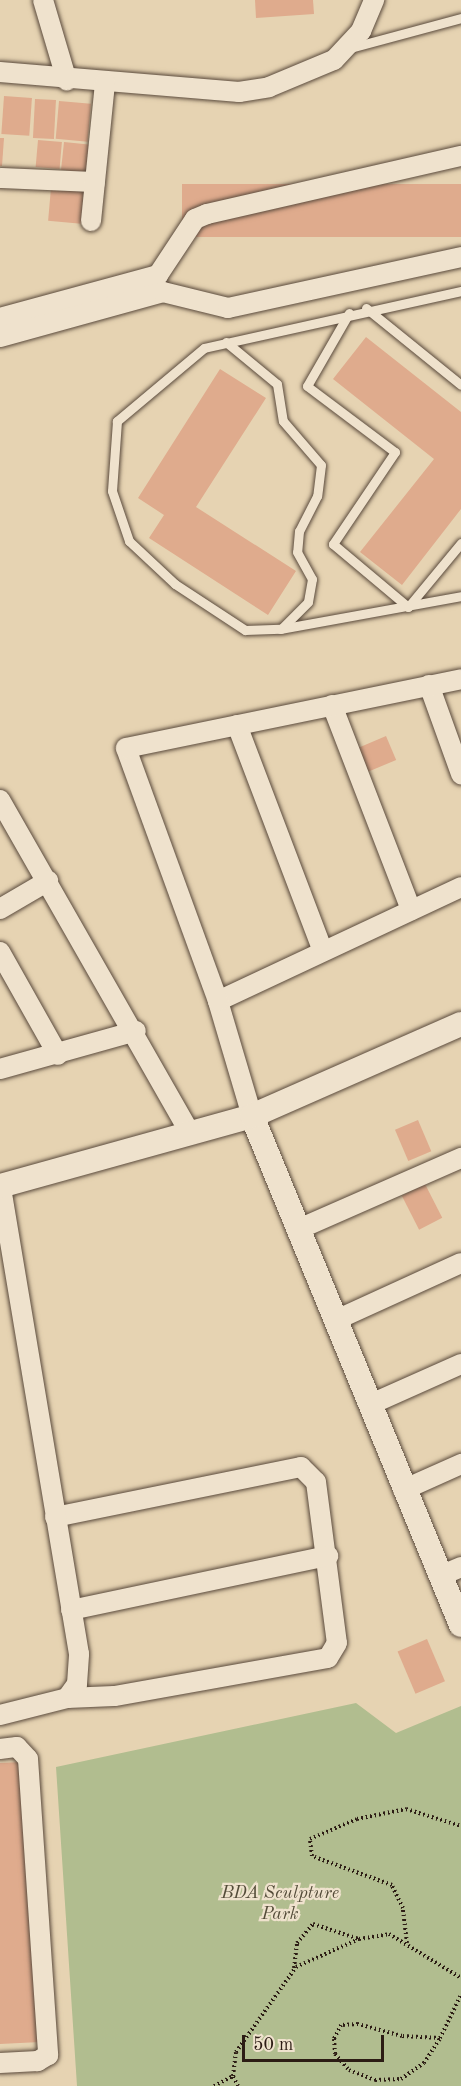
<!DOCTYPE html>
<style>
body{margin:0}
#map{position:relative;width:461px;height:2086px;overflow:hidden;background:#e6d3b2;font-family:"Old Standard TT",serif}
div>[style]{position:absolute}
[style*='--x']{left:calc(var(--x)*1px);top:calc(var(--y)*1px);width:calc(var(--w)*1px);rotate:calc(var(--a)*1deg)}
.green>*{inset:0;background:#b1bd8f}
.building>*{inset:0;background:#dfab8d;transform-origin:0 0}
.path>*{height:4px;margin-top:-2px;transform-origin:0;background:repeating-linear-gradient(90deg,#2c1c14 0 1.5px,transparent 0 4.5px)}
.roads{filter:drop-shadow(0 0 2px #5a4a3c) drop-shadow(0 0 2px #5a4a3c)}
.service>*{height:9px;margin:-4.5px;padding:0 4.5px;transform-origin:4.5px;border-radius:4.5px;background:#efe2cd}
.minor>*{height:20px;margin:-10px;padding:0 10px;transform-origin:10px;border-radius:10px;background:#efe2cd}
.tertiary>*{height:24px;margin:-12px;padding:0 12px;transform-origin:12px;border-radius:12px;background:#efe2cd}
span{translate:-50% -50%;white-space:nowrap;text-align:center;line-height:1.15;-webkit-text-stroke:4.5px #efe2cd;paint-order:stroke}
.park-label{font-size:18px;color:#544c39;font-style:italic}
.scale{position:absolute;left:242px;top:2035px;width:142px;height:27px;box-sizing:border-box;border:3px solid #2c1c14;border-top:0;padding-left:8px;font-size:18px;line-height:21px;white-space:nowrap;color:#2c1c14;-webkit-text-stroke:4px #efe2cd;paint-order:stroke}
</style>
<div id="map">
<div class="green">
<i style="clip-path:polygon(356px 1703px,396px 1733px,461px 1706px,461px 2086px,77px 2086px,56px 1767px)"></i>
</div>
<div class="building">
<i style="clip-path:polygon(255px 0,313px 0,314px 14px,256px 18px)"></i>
<i style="left:4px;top:96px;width:28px;height:38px;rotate:4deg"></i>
<i style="left:35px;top:99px;width:21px;height:39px;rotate:3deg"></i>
<i style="left:59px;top:101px;width:32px;height:38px;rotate:5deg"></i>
<i style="clip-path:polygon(0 138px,4px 138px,2px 166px,0 166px)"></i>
<i style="left:38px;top:140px;width:24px;height:27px;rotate:5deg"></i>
<i style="left:64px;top:142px;width:27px;height:28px;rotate:6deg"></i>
<i style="left:461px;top:184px;width:53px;height:279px;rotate:90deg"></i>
<i style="left:51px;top:188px;width:33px;height:33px;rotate:5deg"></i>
<i style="clip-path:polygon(366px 337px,461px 412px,461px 509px,402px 585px,360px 552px,434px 459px,333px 379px)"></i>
<i style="clip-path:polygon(220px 369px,266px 398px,196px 507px,296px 571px,268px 615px,149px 538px,164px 515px,138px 498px)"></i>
<i style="left:386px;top:736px;width:26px;height:35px;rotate:67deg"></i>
<i style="left:418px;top:1120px;width:34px;height:25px;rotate:67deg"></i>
<i style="left:425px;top:1184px;width:38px;height:26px;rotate:63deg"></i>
<i style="left:427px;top:1639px;width:46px;height:32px;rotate:67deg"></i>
<i style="clip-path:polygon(23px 1762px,40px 2042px,0 2044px,0 1763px)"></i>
</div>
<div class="path">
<i style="--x:407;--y:1943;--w:35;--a:-97"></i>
<i style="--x:403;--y:1908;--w:25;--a:-116"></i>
<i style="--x:392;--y:1885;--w:85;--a:-160.1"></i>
<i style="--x:312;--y:1856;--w:17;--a:-97"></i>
<i style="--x:310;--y:1839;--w:51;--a:-23.1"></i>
<i style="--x:357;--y:1819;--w:50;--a:-11.5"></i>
<i style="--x:406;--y:1809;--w:58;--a:17.2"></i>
<i style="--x:294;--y:1968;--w:25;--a:-83"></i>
<i style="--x:297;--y:1943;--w:25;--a:-50"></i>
<i style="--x:313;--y:1924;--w:48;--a:18.1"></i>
<i style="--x:440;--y:2038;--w:38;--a:-177"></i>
<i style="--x:402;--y:2036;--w:46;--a:-164.7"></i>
<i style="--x:358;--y:2024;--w:17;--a:177"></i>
<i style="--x:341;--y:2025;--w:16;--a:117"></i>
<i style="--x:334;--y:2039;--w:15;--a:86"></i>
<i style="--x:335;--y:2054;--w:21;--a:49"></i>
<i style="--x:349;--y:2070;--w:28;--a:21"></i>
<i style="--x:375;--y:2080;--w:26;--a:-2"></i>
<i style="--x:401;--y:2079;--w:28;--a:-35"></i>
<i style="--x:424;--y:2063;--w:30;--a:-57"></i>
<i style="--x:440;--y:2038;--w:48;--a:-64"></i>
<i style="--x:214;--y:2086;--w:21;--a:-28"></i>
<i style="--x:238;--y:2086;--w:11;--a:-117"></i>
<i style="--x:233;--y:2076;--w:24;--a:-83"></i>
<i style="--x:236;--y:2052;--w:104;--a:-54.8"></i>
<i style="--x:296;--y:1967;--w:69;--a:-24"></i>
<i style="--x:359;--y:1939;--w:30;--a:-9"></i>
<i style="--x:389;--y:1934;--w:84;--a:31.4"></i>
</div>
<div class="roads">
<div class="service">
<i style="--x:350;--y:48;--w:115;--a:-15.1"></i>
<i style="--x:461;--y:291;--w:263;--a:167.5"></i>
<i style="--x:204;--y:348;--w:114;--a:140"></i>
<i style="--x:117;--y:421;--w:70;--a:94.1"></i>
<i style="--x:112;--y:491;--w:53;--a:71.2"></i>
<i style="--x:129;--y:541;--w:63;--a:43.1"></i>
<i style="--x:175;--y:584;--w:84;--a:33.3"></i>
<i style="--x:245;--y:630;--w:35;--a:-2"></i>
<i style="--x:280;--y:629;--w:184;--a:-10.3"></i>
<i style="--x:366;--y:308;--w:122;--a:39"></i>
<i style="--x:349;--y:313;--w:84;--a:119.9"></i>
<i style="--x:307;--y:386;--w:110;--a:36.9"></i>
<i style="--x:395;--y:452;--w:111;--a:124"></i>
<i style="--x:333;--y:544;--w:98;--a:40"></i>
<i style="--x:408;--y:607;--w:83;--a:-50.4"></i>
<i style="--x:226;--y:342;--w:66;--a:39.5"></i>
<i style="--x:277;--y:384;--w:37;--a:81"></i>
<i style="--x:283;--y:421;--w:58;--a:49.2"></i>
<i style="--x:321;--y:465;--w:31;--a:97"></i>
<i style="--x:317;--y:496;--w:39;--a:117"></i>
<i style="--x:299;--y:531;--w:21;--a:95"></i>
<i style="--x:297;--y:552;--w:31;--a:61"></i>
<i style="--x:312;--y:579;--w:23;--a:100"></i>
<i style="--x:308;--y:602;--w:38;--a:135"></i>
</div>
<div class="minor">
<i style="--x:43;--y:0;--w:84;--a:73.5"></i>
<i style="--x:0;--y:72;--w:240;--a:4.8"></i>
<i style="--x:239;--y:92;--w:30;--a:-9"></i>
<i style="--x:269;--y:87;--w:70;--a:-22.6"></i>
<i style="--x:334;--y:60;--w:40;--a:-47"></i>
<i style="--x:361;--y:31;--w:34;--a:-67"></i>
<i style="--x:0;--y:178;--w:95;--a:2.4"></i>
<i style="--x:91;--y:221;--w:139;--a:-84.2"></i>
<i style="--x:0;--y:318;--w:164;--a:-15.2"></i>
<i style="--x:158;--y:275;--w:67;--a:-56.5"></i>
<i style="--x:195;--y:219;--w:13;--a:-23"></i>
<i style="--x:207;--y:214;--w:261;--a:-12.9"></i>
<i style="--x:0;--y:337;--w:169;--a:-15.4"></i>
<i style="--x:163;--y:292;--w:67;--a:13.8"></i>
<i style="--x:228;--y:308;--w:239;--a:-12.3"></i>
<i style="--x:429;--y:685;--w:95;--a:70.2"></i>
<i style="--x:332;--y:705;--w:220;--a:68.9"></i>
<i style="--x:237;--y:725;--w:242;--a:69.2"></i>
<i style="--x:0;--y:800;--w:382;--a:60.3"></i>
<i style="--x:0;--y:909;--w:56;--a:-30.3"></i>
<i style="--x:0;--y:952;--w:118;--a:60.6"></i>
<i style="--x:218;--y:1001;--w:268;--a:-25.1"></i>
<i style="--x:0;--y:1069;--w:141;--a:-15.6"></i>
<i style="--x:252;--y:1116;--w:120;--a:-106.5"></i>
<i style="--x:218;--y:1001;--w:269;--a:-110"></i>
<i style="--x:126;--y:748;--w:342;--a:-11.6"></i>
<i style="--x:299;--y:1229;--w:177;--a:-23.7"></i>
<i style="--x:336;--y:1320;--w:137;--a:-24.5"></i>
<i style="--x:369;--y:1405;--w:101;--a:-24"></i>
<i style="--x:403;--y:1490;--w:64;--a:-24.1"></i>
<i style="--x:55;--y:1517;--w:251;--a:-11.5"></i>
<i style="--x:301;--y:1467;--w:21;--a:45"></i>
<i style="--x:316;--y:1482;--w:162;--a:82.6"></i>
<i style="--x:337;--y:1643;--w:17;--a:121"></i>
<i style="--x:328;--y:1658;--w:217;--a:169.9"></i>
<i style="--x:114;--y:1696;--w:47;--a:177.6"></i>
<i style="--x:440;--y:1576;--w:23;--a:-23"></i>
<i style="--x:71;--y:1610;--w:263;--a:-11.9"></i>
<i style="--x:0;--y:1715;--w:69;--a:-14.2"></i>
<i style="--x:67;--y:1698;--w:17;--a:-54"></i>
<i style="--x:77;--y:1684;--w:30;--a:-86"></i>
<i style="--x:79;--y:1654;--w:474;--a:-99.5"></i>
<i style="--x:0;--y:1749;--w:17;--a:-7"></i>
<i style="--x:17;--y:1747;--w:16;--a:47"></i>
<i style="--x:28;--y:1759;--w:297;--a:86.1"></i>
<i style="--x:48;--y:2055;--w:12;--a:149"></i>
<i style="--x:38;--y:2061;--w:38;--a:177"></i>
</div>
<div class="tertiary">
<i style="--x:252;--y:1116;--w:550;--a:67.68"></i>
<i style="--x:0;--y:1186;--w:262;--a:-15.5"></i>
<i style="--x:252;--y:1116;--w:228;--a:-23.8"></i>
</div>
</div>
<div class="park-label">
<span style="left:280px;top:1904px">BDA Sculpture<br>Park</span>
</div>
<div class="scale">50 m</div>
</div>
